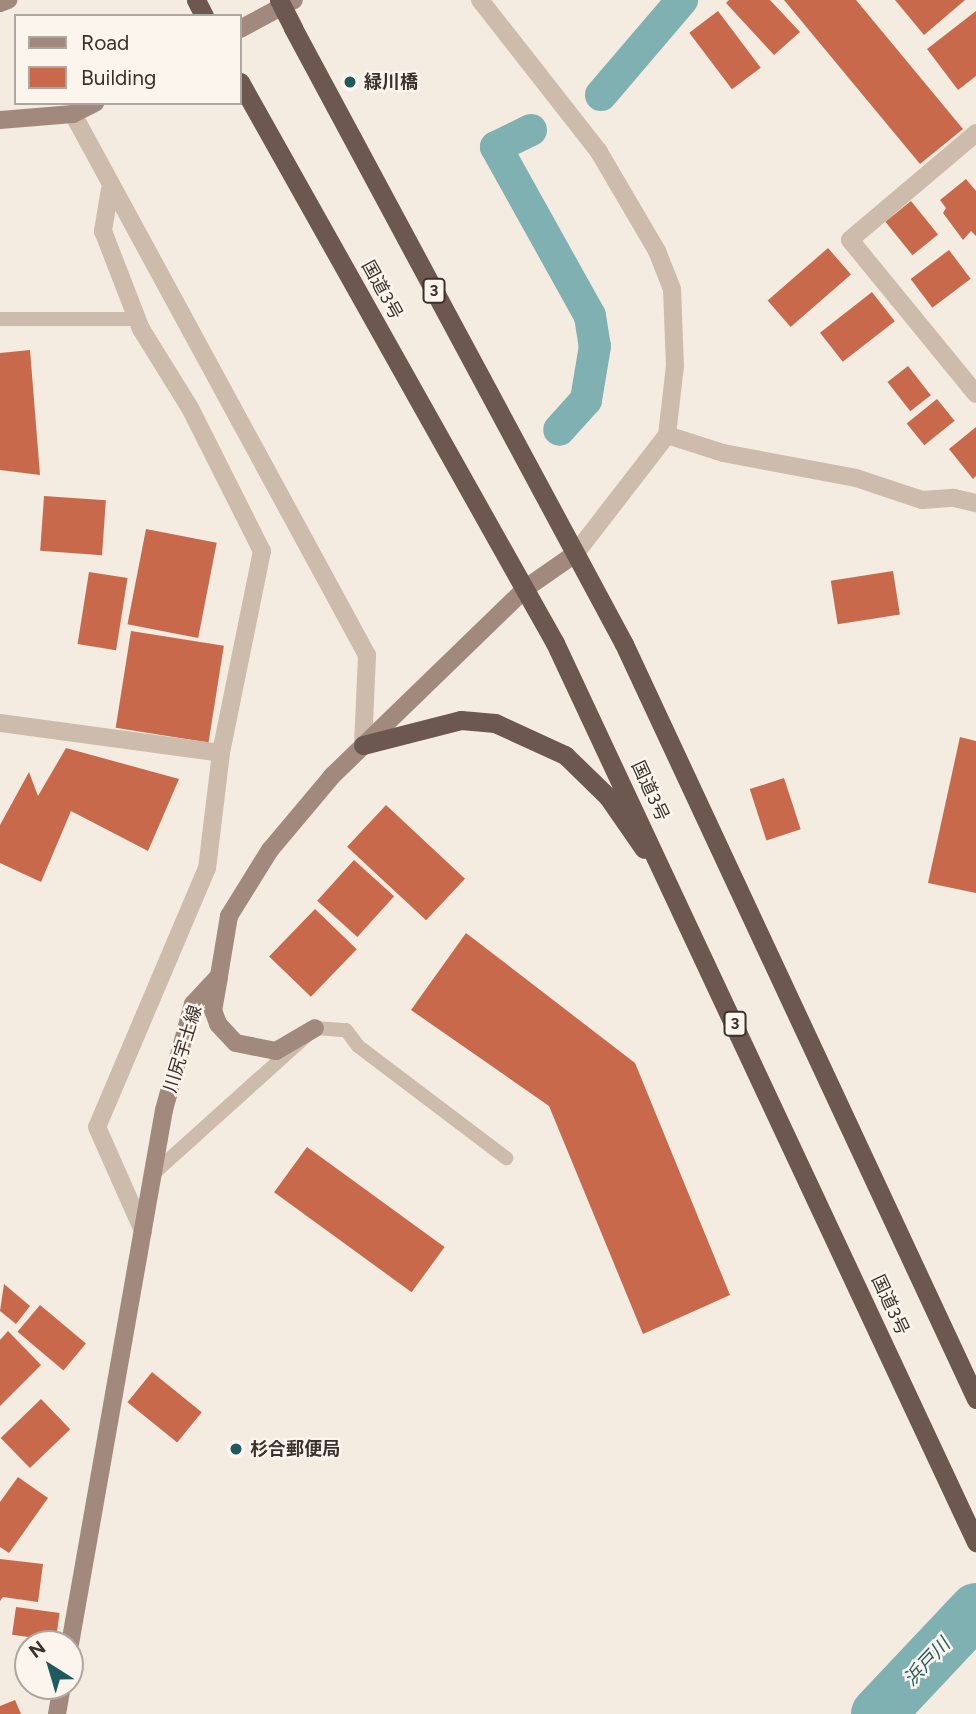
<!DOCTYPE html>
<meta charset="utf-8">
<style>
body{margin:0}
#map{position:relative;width:976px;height:1714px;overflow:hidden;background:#f4ebe1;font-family:Figtree,"Noto Sans JP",sans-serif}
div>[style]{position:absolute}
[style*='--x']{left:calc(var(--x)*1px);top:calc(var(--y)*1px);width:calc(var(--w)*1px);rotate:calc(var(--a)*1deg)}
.canal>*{height:32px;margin:-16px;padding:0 16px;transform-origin:16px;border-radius:16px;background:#7fb0b2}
.river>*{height:54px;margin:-27px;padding:0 27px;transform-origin:27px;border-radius:27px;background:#7fb0b2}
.building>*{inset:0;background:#c8694b;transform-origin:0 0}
.service>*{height:14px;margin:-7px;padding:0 7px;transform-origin:7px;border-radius:7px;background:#cdbbac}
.minor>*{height:18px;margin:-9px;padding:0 9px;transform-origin:9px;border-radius:9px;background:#cdbbac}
.secondary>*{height:18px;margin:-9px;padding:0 9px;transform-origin:9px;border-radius:9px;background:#a18a7d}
.trunk>*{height:19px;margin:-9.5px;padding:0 9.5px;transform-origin:9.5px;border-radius:9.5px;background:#6c584f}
.trunk-bridge>*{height:19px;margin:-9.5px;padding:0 9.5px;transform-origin:9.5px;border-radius:9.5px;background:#6c584f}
.dots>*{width:19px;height:19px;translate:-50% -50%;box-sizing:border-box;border:4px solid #fbf5ee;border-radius:50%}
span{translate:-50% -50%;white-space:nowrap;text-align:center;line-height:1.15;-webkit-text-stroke:5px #fbf5ee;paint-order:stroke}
.shield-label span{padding:2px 5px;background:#fbf5ee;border:2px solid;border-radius:5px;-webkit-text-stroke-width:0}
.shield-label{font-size:16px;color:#3b302b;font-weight:700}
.poi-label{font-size:18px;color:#3b302b;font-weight:700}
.left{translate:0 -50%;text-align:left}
.street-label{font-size:18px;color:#3b302b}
.water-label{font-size:19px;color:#1f5a5e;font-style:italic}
.legend{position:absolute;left:14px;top:14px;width:228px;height:91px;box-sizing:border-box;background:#fbf5ee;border:2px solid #aea6a0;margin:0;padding:9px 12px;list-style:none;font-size:21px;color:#3b302b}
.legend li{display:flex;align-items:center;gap:14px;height:35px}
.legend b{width:35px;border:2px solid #aea6a0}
.north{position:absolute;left:14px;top:1630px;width:70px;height:70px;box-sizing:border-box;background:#fbf5ee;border:2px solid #aea6a0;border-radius:50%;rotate:323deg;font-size:19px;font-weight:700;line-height:28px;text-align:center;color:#3b302b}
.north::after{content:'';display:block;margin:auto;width:24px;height:32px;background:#1f5a5e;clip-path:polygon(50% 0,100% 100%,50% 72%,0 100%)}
</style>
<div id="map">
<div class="canal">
<i style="--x:601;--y:95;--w:125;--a:-49.5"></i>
<i style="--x:531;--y:130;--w:39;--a:154"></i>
<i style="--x:496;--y:147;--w:193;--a:60.9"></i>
<i style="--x:590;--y:316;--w:30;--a:81"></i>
<i style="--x:595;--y:346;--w:55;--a:99.5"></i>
<i style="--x:586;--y:400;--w:40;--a:132"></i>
</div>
<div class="river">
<i style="--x:878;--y:1714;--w:143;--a:-46.7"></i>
</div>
<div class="building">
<i style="clip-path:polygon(729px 0,770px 0,800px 32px,774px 55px,726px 3px)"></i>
<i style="clip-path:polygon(784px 0,856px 0,963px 129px,920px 164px)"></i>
<i style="clip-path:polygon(895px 0,965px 0,924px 35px)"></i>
<i style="left:718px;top:11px;width:71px;height:36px;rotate:53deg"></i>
<i style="clip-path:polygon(976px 11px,976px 76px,958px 90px,927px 49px)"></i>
<i style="clip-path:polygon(966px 179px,976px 191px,976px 236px,971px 231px,963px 240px,943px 213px,946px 208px,940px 200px)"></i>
<i style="left:911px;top:201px;width:43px;height:33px;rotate:51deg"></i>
<i style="left:828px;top:248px;width:35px;height:80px;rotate:49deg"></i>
<i style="left:949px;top:250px;width:36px;height:48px;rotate:53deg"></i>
<i style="left:872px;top:292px;width:37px;height:66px;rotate:52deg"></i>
<i style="clip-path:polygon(30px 350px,40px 475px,0 470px,0 353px)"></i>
<i style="left:908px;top:366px;width:37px;height:26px;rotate:52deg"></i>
<i style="left:937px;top:399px;width:28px;height:39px;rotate:51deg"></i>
<i style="clip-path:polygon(976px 427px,976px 476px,973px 479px,949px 449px)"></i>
<i style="left:44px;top:496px;width:62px;height:55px;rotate:4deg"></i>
<i style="left:146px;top:529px;width:72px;height:97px;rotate:11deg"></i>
<i style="left:893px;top:571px;width:44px;height:63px;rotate:81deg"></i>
<i style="left:89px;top:572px;width:39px;height:73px;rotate:9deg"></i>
<i style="left:131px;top:631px;width:94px;height:98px;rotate:9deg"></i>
<i style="clip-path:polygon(960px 737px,976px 741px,976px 893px,928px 883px)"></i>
<i style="clip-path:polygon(66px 748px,179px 779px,148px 851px,71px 811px,41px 882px,0 863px,0 825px,29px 772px,38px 796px)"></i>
<i style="left:784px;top:778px;width:54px;height:36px;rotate:72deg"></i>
<i style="left:386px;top:805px;width:108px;height:57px;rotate:43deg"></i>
<i style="left:354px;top:860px;width:54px;height:55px;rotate:42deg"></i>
<i style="left:315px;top:909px;width:58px;height:66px;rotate:44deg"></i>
<i style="clip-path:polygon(466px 933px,635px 1063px,730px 1295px,643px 1334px,549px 1106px,411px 1010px)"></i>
<i style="left:307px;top:1147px;width:170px;height:56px;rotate:36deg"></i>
<i style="clip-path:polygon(4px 1284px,30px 1306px,16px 1324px,0 1311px)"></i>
<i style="left:40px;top:1305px;width:60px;height:35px;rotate:40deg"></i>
<i style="clip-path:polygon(8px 1331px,41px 1365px,0 1406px,0 1340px)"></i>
<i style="left:152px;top:1372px;width:64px;height:39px;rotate:39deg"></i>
<i style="left:41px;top:1399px;width:42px;height:56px;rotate:46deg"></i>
<i style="clip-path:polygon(18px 1477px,48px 1498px,9px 1553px,0 1547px,0 1502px)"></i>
<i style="clip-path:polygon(0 1559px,43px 1564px,38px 1602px,3px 1597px,0 1601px)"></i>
<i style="left:16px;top:1607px;width:44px;height:28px;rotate:8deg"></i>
<i style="clip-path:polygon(15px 1700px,21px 1714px,0 1714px,0 1706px)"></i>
</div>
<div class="service">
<i style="--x:0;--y:319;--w:137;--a:0"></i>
<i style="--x:153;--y:1174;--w:218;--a:-42"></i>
<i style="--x:315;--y:1028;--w:31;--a:4"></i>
<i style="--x:346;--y:1030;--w:20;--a:53"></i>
<i style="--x:358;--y:1046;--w:186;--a:37.1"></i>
</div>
<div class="minor">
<i style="--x:480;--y:0;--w:193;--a:51.9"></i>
<i style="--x:599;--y:152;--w:115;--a:59.6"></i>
<i style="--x:657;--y:251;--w:41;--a:68.5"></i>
<i style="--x:672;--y:289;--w:77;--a:87.8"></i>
<i style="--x:675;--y:366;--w:69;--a:96.6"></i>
<i style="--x:667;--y:435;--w:150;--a:127.7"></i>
<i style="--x:73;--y:114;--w:616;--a:61.48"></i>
<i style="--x:367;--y:655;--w:90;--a:92.5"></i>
<i style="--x:976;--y:133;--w:165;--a:139.7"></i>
<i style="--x:850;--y:240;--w:199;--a:50.7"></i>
<i style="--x:110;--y:189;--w:43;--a:99.5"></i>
<i style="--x:103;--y:231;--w:105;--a:68.8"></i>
<i style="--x:141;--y:329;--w:93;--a:58.2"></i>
<i style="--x:190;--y:408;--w:160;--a:63.3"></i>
<i style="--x:262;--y:551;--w:206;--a:101.5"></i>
<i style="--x:221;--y:753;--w:116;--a:96.9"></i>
<i style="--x:207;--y:868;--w:281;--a:113"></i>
<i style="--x:97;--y:1127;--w:114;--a:66.1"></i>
<i style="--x:667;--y:435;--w:59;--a:17.8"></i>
<i style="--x:723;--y:453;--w:135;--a:10.6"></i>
<i style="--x:856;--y:478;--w:70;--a:18.4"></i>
<i style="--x:922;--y:500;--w:32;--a:-4"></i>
<i style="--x:954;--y:498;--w:23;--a:13"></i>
<i style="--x:0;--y:723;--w:223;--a:7.7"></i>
</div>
<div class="secondary">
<i style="--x:0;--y:3;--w:9;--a:-21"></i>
<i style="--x:240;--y:29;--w:61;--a:-28.2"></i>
<i style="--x:0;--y:120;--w:73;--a:-4.7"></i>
<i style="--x:73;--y:114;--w:25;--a:-27"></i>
<i style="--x:219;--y:977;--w:34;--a:100"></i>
<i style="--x:213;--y:1010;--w:15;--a:70"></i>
<i style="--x:218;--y:1024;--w:26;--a:47"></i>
<i style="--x:236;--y:1043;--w:41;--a:11.3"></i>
<i style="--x:276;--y:1051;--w:45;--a:-30.5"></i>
<i style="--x:70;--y:1644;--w:542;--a:-80.02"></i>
<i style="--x:164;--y:1110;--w:110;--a:-74.7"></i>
<i style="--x:193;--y:1004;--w:38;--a:-47"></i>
<i style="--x:219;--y:976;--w:61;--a:-80.5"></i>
<i style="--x:229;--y:916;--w:78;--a:-58.2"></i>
<i style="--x:270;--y:850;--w:97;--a:-50"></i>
<i style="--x:332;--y:776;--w:270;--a:-44.1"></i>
<i style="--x:526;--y:588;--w:60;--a:-34.8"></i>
<i style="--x:57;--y:1714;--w:28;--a:-80"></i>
</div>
<div class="trunk">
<i style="--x:196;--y:0;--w:18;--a:63"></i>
<i style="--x:293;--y:28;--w:699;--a:61.75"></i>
<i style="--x:624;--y:644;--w:833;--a:65"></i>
<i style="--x:240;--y:82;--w:643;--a:60.69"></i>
<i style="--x:555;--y:643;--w:993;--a:64.91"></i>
<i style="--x:363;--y:745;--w:101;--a:-14.3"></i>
<i style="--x:461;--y:720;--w:34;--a:5"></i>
<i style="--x:495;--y:723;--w:77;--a:24.6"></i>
<i style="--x:565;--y:755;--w:60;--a:44.3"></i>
<i style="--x:608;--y:797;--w:63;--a:55.3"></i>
</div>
<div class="trunk-bridge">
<i style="--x:279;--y:0;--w:31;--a:63"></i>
</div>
<div class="dots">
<i style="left:350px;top:82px;background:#1f5a5e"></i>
<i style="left:236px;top:1449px;background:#1f5a5e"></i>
</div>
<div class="shield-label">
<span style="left:434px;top:291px">3</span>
<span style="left:735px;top:1024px">3</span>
</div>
<div class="poi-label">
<span class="left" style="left:364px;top:82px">緑川橋</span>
<span class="left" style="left:250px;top:1449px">杉合郵便局</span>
</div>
<div class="street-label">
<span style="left:382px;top:290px;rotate:61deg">国道3号</span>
<span style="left:650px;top:791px;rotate:65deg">国道3号</span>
<span style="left:183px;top:1049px;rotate:-73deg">川尻宇土線</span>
<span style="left:890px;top:1305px;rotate:65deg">国道3号</span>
</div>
<div class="water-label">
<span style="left:927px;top:1662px;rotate:-47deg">浜戸川</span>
</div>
<ul class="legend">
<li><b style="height:9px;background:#a18a7d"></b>Road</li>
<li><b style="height:19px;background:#c8694b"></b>Building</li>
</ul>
<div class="north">N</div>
</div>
